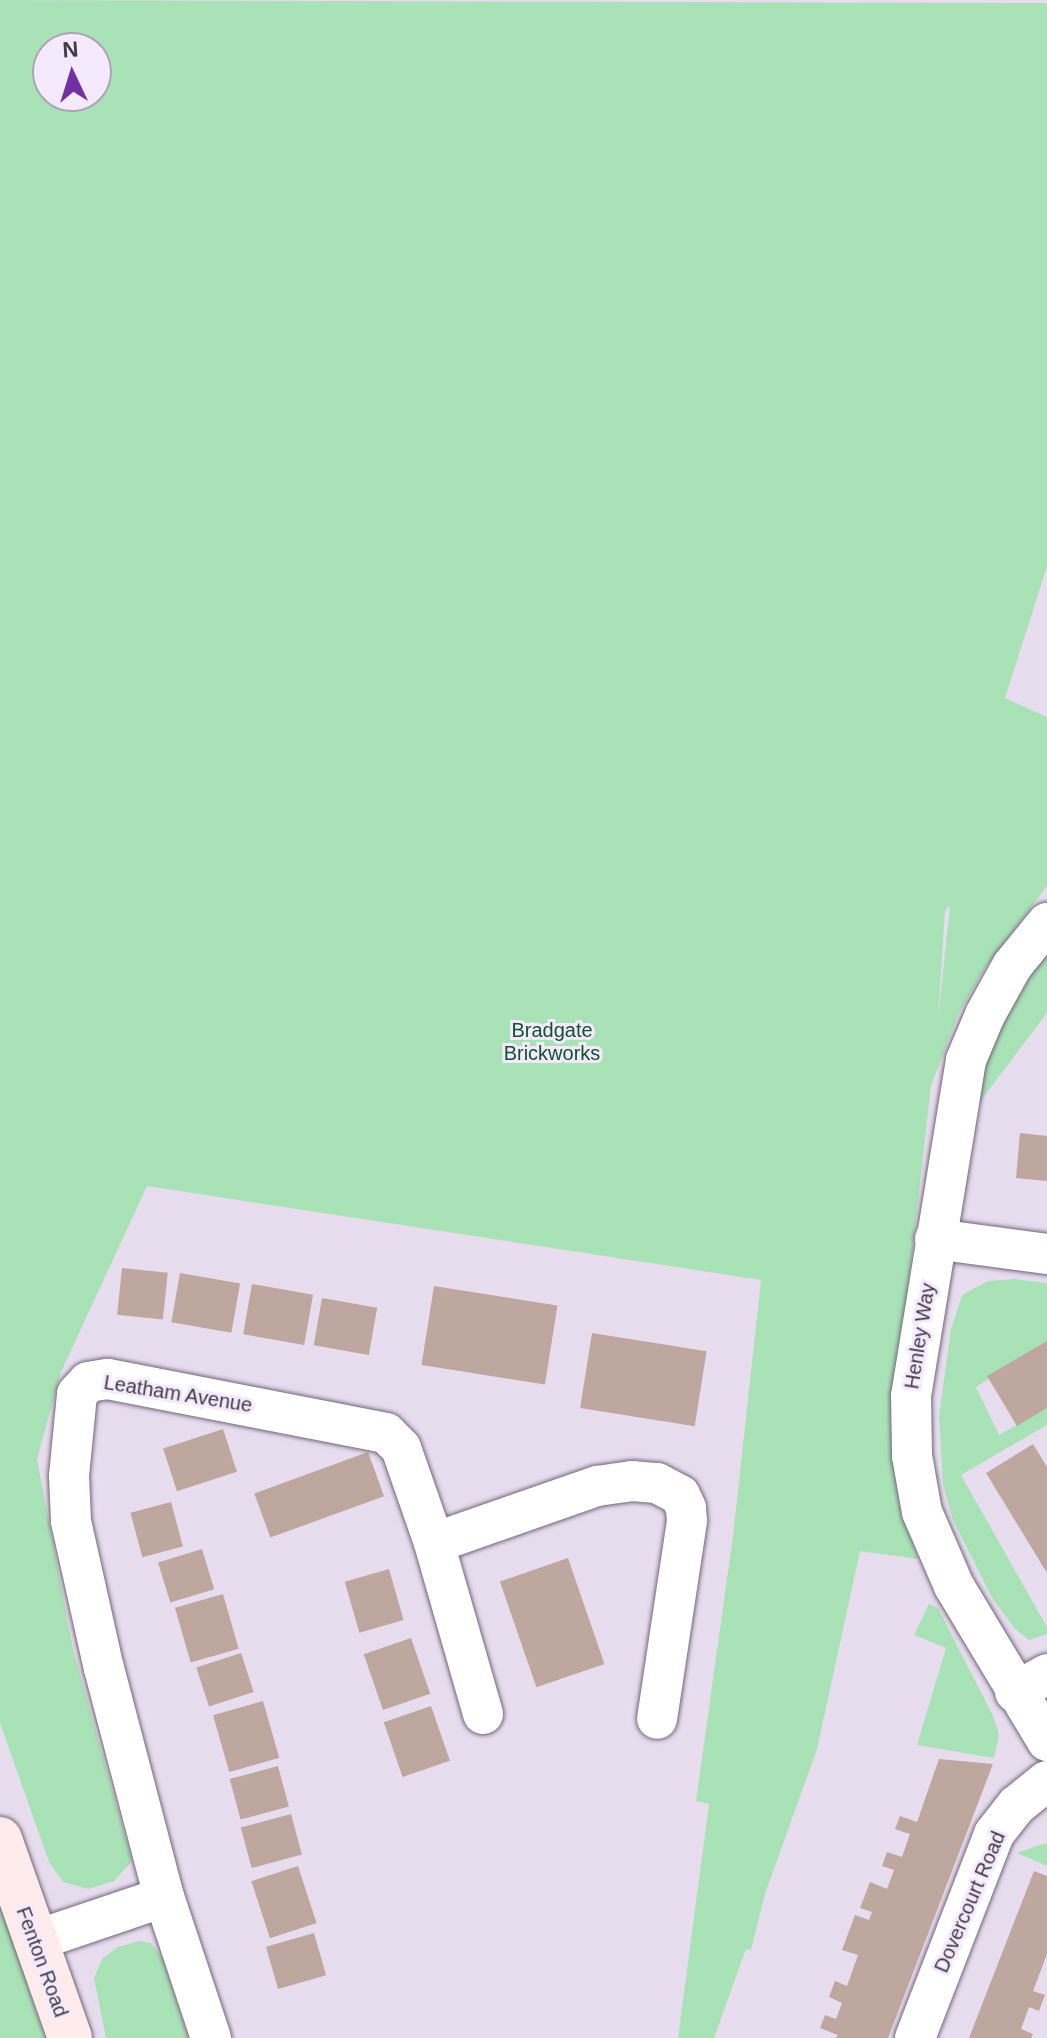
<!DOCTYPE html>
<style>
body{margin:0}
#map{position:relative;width:1047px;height:2038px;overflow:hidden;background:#e8ddef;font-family:Helvetica,sans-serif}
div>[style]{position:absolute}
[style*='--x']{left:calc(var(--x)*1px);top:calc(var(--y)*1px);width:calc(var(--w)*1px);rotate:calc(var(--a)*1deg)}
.green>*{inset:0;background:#aae2b8}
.building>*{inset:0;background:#bda79f;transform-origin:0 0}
.roads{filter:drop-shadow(0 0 2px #716777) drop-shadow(0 0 2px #716777)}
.street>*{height:40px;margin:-20px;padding:0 20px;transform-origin:20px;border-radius:20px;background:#fff}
.secondary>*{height:44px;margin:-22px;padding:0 22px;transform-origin:22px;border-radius:22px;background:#feebec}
span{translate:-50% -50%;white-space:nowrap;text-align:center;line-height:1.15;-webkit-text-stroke:6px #f5eafd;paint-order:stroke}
.park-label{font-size:20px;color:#0e532a}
.street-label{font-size:20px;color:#3f3b42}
.north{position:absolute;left:32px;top:32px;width:80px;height:80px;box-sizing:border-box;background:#f5eafd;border:2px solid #aca4b2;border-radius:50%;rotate:356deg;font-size:22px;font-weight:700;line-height:32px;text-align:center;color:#3f3b42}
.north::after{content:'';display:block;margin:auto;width:28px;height:36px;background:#7230a4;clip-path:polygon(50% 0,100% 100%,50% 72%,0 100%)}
</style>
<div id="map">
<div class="green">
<i style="clip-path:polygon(evenodd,0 0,1047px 3px,1047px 566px,1005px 698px,1047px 717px,1047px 886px,985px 968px,958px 1015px,931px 1086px,893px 1421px,898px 1492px,918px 1559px,860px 1551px,817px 1749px,765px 1894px,751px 1950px,746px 1949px,714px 2038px,678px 2038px,709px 1804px,696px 1801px,733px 1536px,761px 1280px,147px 1186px,61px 1372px,37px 1459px,73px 1649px,132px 1861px,114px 1881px,88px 1889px,63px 1882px,49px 1862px,0 1723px,0 0,48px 48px,96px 48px,96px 96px,48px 96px,48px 48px,0 0,950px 905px,938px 1019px,938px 1020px,945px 911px,950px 905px)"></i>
<i style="clip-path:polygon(1047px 956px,1047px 1013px,976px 1107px,988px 1050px,1032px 973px)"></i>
<i style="clip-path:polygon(1015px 1279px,1047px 1283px,1047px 1341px,976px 1387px,999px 1435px,1047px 1408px,1047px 1425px,961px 1475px,1047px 1627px,1047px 1634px,1029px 1640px,1014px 1628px,991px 1596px,953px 1520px,943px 1485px,939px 1416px,951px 1329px,962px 1295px,988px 1281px)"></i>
<i style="clip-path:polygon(929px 1604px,938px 1608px,993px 1716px,999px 1735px,994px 1758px,917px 1745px,946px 1648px,914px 1635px)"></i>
<i style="clip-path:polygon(1047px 1843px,1047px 1866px,1017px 1853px,1036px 1846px)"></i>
<i style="clip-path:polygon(0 1902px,38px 2018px,45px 2038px,0 2038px)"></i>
<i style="clip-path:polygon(139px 1941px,151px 1943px,163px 1959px,188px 2038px,106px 2038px,94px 1978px,102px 1959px,118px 1947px)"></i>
</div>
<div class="building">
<i style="clip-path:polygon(1020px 1133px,1047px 1136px,1047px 1181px,1016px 1178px)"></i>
<i style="left:122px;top:1268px;width:46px;height:47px;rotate:6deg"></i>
<i style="left:180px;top:1273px;width:61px;height:50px;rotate:10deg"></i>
<i style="left:252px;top:1284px;width:62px;height:51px;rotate:10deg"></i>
<i style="left:434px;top:1286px;width:125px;height:80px;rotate:9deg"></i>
<i style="left:322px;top:1298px;width:56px;height:48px;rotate:10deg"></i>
<i style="left:592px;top:1333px;width:116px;height:76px;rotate:9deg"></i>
<i style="clip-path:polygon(1047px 1341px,1047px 1408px,1017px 1426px,987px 1376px)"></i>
<i style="left:223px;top:1429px;width:45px;height:63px;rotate:72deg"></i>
<i style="clip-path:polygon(1033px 1444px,1047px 1467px,1047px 1573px,986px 1473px)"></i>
<i style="left:368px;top:1452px;width:47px;height:121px;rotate:70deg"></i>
<i style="left:171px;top:1502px;width:46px;height:42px;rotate:75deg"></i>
<i style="left:202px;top:1549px;width:42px;height:46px;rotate:73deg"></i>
<i style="left:568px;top:1558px;width:112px;height:72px;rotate:71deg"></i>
<i style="left:389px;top:1569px;width:53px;height:46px;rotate:74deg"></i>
<i style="left:223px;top:1594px;width:57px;height:50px;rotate:74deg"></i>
<i style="left:411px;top:1638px;width:59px;height:50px;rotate:71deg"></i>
<i style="left:241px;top:1653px;width:41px;height:47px;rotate:72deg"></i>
<i style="left:263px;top:1701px;width:59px;height:52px;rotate:74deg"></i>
<i style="left:431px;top:1706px;width:58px;height:50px;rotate:71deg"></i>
<i style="clip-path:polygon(939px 1759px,993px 1764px,888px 2038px,836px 2038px,838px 2035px,820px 2028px,825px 2015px,836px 2019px,842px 2003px,829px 1997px,835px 1981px,847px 1986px,858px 1955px,842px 1950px,855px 1915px,869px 1920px,872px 1912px,860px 1908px,870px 1882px,887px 1889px,894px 1870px,882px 1866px,887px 1852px,902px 1857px,910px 1834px,895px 1829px,900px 1816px,917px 1822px)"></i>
<i style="left:278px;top:1766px;width:42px;height:50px;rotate:75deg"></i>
<i style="left:291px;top:1814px;width:42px;height:52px;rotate:75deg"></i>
<i style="left:298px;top:1866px;width:60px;height:49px;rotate:72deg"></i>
<i style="clip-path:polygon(1034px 1871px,1047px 1876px,1047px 1954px,1033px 1991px,1045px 1995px,1039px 2011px,1029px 2007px,1021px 2029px,1033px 2034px,1031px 2038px,969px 2038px)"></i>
<i style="left:314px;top:1933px;width:44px;height:50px;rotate:74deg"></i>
</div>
<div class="roads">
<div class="street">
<i style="--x:1047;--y:923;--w:55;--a:129.1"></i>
<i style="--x:1012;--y:966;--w:56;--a:118.9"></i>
<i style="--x:985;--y:1015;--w:49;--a:112.9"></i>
<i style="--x:966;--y:1060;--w:340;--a:99.3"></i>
<i style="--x:911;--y:1396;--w:60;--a:89"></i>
<i style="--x:912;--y:1456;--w:57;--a:79.9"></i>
<i style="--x:922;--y:1512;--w:81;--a:66.6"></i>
<i style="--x:954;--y:1586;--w:181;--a:59"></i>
<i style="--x:935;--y:1239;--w:113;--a:7.6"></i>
<i style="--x:434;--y:1543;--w:173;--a:-19.3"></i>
<i style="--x:597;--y:1486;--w:35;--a:-8"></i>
<i style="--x:632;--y:1481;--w:25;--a:5"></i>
<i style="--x:657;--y:1483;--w:26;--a:28"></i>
<i style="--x:680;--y:1495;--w:14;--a:65"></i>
<i style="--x:686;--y:1508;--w:13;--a:86"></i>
<i style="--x:687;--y:1521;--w:200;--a:98.6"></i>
<i style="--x:1015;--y:1692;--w:37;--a:-29"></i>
<i style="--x:34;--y:1941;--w:137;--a:-18.7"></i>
<i style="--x:211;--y:2038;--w:149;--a:-108.4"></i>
<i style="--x:164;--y:1897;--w:236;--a:-104.7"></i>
<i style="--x:104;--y:1669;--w:152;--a:-102.6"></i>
<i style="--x:71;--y:1521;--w:45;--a:-92.5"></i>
<i style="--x:69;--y:1476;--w:82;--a:-84.4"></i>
<i style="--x:77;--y:1394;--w:16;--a:-47"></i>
<i style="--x:88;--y:1382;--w:20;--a:-9"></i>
<i style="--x:108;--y:1379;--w:283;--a:11"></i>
<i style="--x:386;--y:1433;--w:21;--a:45"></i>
<i style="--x:401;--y:1448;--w:101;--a:70.8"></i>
<i style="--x:434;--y:1543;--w:178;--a:74"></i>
<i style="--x:915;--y:2038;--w:219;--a:-68.8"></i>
<i style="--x:994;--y:1834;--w:37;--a:-52"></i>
<i style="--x:1017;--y:1805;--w:38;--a:-39"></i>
</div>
<div class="secondary">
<i style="--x:0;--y:1839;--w:211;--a:70.6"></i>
</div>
</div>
<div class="park-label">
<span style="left:552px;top:1042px">Bradgate<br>Brickworks</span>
</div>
<div class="street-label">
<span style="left:920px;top:1336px;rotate:-81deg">Henley Way</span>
<span style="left:178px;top:1394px;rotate:9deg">Leatham Avenue</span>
<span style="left:970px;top:1902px;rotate:-67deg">Dovercourt Road</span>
<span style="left:42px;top:1962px;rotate:70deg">Fenton Road</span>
</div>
<div class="north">N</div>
</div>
